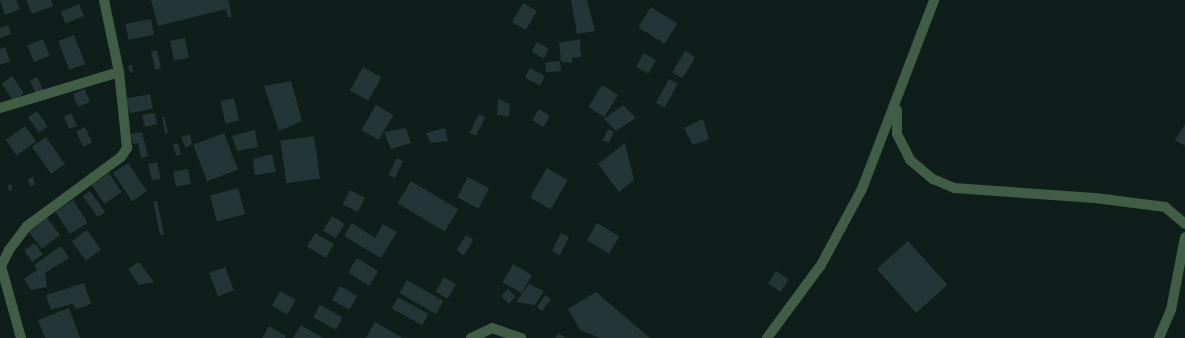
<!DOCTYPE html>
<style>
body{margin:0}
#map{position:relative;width:1185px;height:338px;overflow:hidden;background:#0f1e1a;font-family:Ubuntu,sans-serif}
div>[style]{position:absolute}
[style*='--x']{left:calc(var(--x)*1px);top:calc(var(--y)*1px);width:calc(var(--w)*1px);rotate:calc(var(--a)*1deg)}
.building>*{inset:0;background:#233536;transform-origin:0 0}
.minor>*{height:10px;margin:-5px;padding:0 5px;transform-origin:5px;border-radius:5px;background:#425d45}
span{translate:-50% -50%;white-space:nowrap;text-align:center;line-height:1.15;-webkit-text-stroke:3px #030706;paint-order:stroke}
</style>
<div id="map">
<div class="building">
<i style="clip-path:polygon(0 0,16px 0,20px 9px,5px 15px)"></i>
<i style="clip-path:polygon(26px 0,51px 0,53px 6px,32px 14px)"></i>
<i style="clip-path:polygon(151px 0,228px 0,232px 17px,228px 18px,226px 9px,158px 26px)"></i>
<i style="clip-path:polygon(571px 0,587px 0,595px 31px,577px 34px)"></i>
<i style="left:523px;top:3px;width:16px;height:22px;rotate:30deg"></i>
<i style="left:79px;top:4px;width:13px;height:20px;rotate:67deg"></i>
<i style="left:651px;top:7px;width:31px;height:24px;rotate:32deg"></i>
<i style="left:151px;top:19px;width:16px;height:26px;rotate:79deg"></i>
<i style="clip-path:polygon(8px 25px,11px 34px,0 38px,0 28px)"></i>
<i style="left:74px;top:35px;width:31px;height:17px;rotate:69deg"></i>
<i style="left:185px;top:38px;width:20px;height:15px;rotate:79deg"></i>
<i style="left:43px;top:39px;width:18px;height:17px;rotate:68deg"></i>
<i style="clip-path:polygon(580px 39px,581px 57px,572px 58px,572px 63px,561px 62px,559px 43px)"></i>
<i style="left:537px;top:42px;width:14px;height:11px;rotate:30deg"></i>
<i style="clip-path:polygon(5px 47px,10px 61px,0 65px,0 49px)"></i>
<i style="left:157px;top:50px;width:19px;height:6px;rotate:78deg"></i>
<i style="left:685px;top:51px;width:12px;height:25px;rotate:31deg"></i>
<i style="left:644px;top:53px;width:14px;height:16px;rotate:30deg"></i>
<i style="left:560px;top:61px;width:10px;height:15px;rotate:84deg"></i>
<i style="clip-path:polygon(132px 65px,133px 72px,130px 73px,128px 66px)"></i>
<i style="left:363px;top:67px;width:21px;height:27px;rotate:29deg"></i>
<i style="left:530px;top:68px;width:17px;height:11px;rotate:28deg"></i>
<i style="left:12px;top:76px;width:21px;height:13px;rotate:55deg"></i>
<i style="left:37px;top:77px;width:14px;height:8px;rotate:65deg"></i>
<i style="left:669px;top:79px;width:10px;height:27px;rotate:29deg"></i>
<i style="clip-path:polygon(291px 81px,302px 121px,279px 131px,264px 86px)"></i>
<i style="left:602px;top:85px;width:19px;height:26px;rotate:32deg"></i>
<i style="left:85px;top:89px;width:14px;height:13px;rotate:69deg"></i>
<i style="left:150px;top:94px;width:15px;height:24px;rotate:79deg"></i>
<i style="left:234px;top:98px;width:23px;height:14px;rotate:77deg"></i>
<i style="clip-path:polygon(498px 99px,510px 104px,509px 116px,497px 115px)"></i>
<i style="left:376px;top:105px;width:20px;height:29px;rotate:30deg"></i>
<i style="clip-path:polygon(623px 105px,636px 118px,616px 131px,604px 119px)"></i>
<i style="left:539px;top:109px;width:13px;height:13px;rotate:32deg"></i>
<i style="left:37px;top:111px;width:19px;height:11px;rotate:55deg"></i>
<i style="clip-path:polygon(71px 113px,77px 126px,69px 129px,64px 117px)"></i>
<i style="clip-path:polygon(155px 113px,157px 124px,145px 127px,142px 115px)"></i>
<i style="left:479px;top:114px;width:7px;height:21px;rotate:27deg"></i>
<i style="clip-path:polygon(162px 117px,164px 117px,168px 132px,165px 133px)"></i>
<i style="clip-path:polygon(703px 119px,709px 139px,693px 145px,684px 128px)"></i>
<i style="clip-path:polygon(1185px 124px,1185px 146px,1175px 140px)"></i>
<i style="left:25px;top:126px;width:19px;height:24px;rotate:54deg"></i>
<i style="left:85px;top:127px;width:17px;height:10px;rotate:65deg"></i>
<i style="clip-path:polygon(406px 128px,411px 143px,391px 149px,384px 132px)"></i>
<i style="clip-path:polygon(445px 128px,448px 141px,431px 143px,426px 133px)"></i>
<i style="left:608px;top:129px;width:7px;height:12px;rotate:27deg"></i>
<i style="clip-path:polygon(255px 130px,258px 147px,237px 151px,232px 136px)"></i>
<i style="clip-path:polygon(142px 132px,148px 156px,141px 158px,138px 143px,133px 144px,131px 134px)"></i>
<i style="left:224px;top:133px;width:39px;height:33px;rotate:69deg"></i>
<i style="clip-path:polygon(190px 134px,192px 144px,186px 148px,181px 137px)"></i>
<i style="left:314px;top:136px;width:43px;height:34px;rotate:82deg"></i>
<i style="left:46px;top:137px;width:33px;height:17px;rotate:55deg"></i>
<i style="left:178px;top:143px;width:12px;height:5px;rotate:76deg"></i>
<i style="clip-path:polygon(625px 143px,634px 180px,619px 192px,598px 164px)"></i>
<i style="clip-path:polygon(272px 154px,276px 172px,255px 175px,253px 159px)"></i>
<i style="left:397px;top:158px;width:7px;height:19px;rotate:27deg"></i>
<i style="left:157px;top:162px;width:17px;height:9px;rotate:77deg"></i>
<i style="left:128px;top:163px;width:34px;height:18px;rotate:56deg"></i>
<i style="left:547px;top:168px;width:24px;height:34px;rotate:30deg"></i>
<i style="left:188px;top:169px;width:15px;height:15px;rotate:79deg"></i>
<i style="left:109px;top:173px;width:23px;height:21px;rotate:56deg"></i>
<i style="clip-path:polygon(33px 177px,35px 185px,30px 186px,28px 179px)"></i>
<i style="left:468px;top:177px;width:24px;height:23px;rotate:28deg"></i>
<i style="left:411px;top:181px;width:55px;height:26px;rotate:31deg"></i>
<i style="left:11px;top:184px;width:6px;height:4px;rotate:72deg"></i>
<i style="left:238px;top:188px;width:27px;height:29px;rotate:75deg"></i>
<i style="left:350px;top:190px;width:17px;height:16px;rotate:28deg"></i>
<i style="left:90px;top:191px;width:26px;height:9px;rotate:54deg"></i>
<i style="left:73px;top:200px;width:27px;height:21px;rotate:57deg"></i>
<i style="left:157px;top:201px;width:34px;height:4px;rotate:78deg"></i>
<i style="left:45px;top:215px;width:25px;height:23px;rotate:53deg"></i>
<i style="left:332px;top:216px;width:15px;height:17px;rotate:32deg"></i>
<i style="clip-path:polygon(352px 223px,375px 238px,383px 224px,397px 232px,381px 258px,344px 236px)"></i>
<i style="left:597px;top:223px;width:26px;height:20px;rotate:31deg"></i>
<i style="left:87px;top:230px;width:24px;height:19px;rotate:54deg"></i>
<i style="left:315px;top:233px;width:22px;height:16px;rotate:30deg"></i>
<i style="left:561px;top:233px;width:9px;height:20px;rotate:27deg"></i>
<i style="left:466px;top:235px;width:9px;height:18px;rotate:32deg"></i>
<i style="left:908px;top:241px;width:59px;height:42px;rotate:48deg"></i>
<i style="left:35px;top:243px;width:14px;height:13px;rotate:56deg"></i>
<i style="clip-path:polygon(61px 246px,69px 258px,45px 273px,47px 287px,31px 290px,24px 279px,37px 270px,34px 265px)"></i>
<i style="left:357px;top:258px;width:25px;height:17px;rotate:32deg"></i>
<i style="clip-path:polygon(139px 262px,154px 282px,139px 285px,128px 269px)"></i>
<i style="left:513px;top:264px;width:22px;height:21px;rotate:30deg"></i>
<i style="left:225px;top:267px;width:25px;height:17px;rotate:69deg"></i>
<i style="left:776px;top:271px;width:15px;height:15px;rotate:32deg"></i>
<i style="left:444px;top:277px;width:14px;height:17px;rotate:30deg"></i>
<i style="left:407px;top:280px;width:42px;height:15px;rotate:30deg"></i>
<i style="clip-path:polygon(84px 283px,91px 304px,77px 309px,72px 304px,51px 310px,46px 295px)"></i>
<i style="clip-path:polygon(529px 284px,544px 291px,535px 305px,516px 302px)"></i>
<i style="left:340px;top:286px;width:20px;height:16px;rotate:30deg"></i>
<i style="left:508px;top:289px;width:11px;height:10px;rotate:45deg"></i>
<i style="left:280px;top:291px;width:18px;height:17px;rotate:29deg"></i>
<i style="clip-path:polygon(596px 292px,650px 338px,600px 338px,580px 330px,568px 309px)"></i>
<i style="clip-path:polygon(545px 295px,551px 299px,542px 311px,537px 307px)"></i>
<i style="left:398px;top:297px;width:35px;height:13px;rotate:29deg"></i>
<i style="left:320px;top:305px;width:26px;height:14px;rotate:29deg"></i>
<i style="clip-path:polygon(69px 308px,80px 338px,45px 338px,38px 320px)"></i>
<i style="clip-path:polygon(375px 322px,403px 338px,366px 338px)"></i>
<i style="clip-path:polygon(301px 325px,323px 338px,293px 338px)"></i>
<i style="clip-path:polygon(269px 326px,286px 336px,285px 338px,262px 338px)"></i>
<i style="clip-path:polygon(558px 333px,566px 338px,555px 338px)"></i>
</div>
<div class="minor">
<i style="--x:0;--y:108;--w:124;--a:-16.8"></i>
<i style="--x:897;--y:110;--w:24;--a:90"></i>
<i style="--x:897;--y:134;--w:29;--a:63"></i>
<i style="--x:910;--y:160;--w:30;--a:40"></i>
<i style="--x:933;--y:179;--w:23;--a:23"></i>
<i style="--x:954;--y:188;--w:141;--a:4.1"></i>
<i style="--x:1095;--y:198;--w:71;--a:7.3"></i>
<i style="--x:1165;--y:207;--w:26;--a:40"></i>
<i style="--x:21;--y:338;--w:75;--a:-105.5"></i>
<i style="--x:1;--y:266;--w:18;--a:-63"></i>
<i style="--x:9;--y:250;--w:30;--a:-53"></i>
<i style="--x:27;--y:226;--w:117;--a:-36.3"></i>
<i style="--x:121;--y:157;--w:11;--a:-56"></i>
<i style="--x:127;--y:148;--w:76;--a:-96"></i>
<i style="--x:119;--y:72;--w:74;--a:-101.8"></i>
<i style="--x:471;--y:338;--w:23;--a:-25"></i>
<i style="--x:492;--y:328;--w:31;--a:19"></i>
<i style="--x:767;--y:338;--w:91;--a:-53.5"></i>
<i style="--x:821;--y:265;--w:86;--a:-61.7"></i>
<i style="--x:862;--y:189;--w:202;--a:-69.1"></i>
<i style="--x:1159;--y:338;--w:30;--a:-67"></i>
<i style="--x:1171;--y:310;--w:74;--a:-79.1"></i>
</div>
</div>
